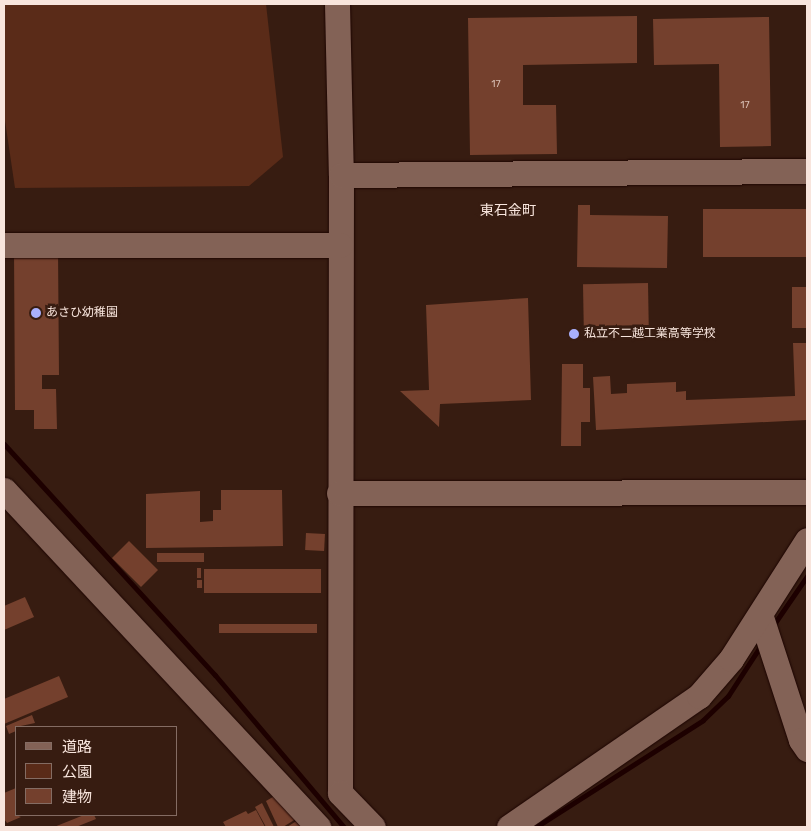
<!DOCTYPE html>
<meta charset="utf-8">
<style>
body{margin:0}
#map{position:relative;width:811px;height:831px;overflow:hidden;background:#371c11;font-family:Rubik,"Noto Sans JP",sans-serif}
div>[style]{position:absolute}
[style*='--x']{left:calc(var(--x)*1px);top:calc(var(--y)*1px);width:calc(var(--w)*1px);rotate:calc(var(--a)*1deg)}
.green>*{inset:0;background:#5a2b18}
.stream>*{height:5px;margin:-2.5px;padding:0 2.5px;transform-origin:2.5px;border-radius:2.5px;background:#1d0000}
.building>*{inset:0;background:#74402d;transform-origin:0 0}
.roads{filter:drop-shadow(0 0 1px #1d0500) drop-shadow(0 0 1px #1d0500)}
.minor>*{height:25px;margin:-12.5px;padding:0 12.5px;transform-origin:12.5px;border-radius:12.5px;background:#836256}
.dots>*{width:14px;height:14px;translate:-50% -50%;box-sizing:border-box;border:2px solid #371c11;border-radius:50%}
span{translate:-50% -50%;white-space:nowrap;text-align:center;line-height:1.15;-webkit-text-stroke:5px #371c11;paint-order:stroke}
.number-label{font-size:10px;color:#d7bcb1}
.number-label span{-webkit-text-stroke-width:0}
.poi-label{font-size:12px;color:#f8e5dd}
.left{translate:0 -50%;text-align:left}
.neighbourhood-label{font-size:14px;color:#f8e5dd}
.frame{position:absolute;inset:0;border:5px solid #f8e5dd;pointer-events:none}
.legend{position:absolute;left:15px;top:726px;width:162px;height:90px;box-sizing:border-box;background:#371c11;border:1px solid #846c63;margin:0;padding:6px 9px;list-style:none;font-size:15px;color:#f8e5dd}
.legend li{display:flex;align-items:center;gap:10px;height:25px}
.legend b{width:25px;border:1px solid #846c63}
</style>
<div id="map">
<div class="green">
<i style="clip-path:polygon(4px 4px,266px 4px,283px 157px,249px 186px,15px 188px,4px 114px)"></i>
</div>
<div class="stream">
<i style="--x:4;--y:444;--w:313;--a:47.6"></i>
<i style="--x:215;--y:675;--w:199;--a:49.7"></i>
<i style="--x:772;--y:627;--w:62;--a:-55.5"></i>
<i style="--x:536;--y:827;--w:198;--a:-32.6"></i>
<i style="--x:703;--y:720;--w:35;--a:-44"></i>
<i style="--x:728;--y:696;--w:61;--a:-57.1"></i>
</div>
<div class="building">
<i style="clip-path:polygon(637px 16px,637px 63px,523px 65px,523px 105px,556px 105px,557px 154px,470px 155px,468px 18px)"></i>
<i style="clip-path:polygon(769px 17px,771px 146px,720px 147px,719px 64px,654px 65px,653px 19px)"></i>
<i style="clip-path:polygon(578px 205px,590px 205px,590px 215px,668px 216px,667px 268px,577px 267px)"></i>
<i style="left:807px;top:209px;width:48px;height:104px;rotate:90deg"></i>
<i style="clip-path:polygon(58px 249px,59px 375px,42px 375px,42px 389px,56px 389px,57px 429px,34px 429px,34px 410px,15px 410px,14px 250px)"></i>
<i style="left:648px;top:283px;width:42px;height:65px;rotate:89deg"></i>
<i style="left:792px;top:287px;width:15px;height:41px"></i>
<i style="clip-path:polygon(528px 298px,531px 400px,440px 404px,439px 427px,400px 391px,429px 390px,426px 305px)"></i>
<i style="clip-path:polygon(793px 343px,807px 343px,807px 420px,596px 430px,593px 377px,610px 376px,611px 394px,627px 393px,627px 384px,676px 382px,676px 392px,686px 391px,686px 400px,795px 396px)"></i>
<i style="clip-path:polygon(562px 364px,583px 364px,583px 388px,590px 388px,590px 422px,581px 422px,581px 446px,561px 446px)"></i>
<i style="clip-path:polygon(221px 490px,282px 490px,283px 546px,146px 548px,146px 494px,200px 491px,200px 522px,213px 521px,213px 510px,221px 510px)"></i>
<i style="left:306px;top:533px;width:19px;height:17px;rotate:3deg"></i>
<i style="left:129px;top:541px;width:41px;height:24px;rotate:45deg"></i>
<i style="left:157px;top:553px;width:47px;height:9px"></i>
<i style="left:197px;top:568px;width:4px;height:10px"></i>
<i style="left:204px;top:569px;width:117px;height:24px"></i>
<i style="left:197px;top:580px;width:5px;height:8px"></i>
<i style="clip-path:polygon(25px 597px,34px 617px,4px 630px,4px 606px)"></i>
<i style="left:219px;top:624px;width:98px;height:9px"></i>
<i style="clip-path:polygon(59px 676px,68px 697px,4px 724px,4px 699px)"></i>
<i style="clip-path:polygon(32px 715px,35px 723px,16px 727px,16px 731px,9px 734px,6px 726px)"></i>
<i style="clip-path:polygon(16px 788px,16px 815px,21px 817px,7px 823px,4px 819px,4px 793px)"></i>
<i style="clip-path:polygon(278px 794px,299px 817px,283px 827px,278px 827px,266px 801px)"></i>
<i style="clip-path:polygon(262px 803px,274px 827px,266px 827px,255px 807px)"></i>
<i style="clip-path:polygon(256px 810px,265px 827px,226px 827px,223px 822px,246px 811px,248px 814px)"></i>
<i style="clip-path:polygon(84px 815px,94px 815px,96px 819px,76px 827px,54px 827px)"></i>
<i style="clip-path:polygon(298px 820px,303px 827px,287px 827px)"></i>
</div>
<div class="roads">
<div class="minor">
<i style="--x:337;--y:4;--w:171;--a:88.7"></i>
<i style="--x:341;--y:175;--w:618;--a:90.09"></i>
<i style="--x:340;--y:793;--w:47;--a:45.9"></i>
<i style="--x:341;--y:175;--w:466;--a:-0.5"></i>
<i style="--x:4;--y:245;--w:336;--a:0"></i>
<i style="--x:4;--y:490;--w:461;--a:47"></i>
<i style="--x:339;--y:493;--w:468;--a:-0.1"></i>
<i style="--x:761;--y:617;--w:129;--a:72"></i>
<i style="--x:801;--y:740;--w:11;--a:56"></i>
<i style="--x:509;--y:827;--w:231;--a:-34.6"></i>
<i style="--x:699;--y:696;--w:49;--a:-49.1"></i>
<i style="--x:731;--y:659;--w:141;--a:-57.4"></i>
</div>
</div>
<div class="dots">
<i style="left:36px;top:313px;background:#a9b0fc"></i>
<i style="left:574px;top:334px;background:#a9b0fc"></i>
</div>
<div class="number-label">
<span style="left:496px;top:85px">17</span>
<span style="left:745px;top:106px">17</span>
</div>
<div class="poi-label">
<span class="left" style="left:46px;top:313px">あさひ幼稚園</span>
<span class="left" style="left:584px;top:334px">私立不二越工業高等学校</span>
</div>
<div class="neighbourhood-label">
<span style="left:508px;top:211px">東石金町</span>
</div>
<div class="frame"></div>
<ul class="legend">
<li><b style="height:6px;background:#836256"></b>道路</li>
<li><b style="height:14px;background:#5a2b18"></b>公園</li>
<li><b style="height:14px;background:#74402d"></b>建物</li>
</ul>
</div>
